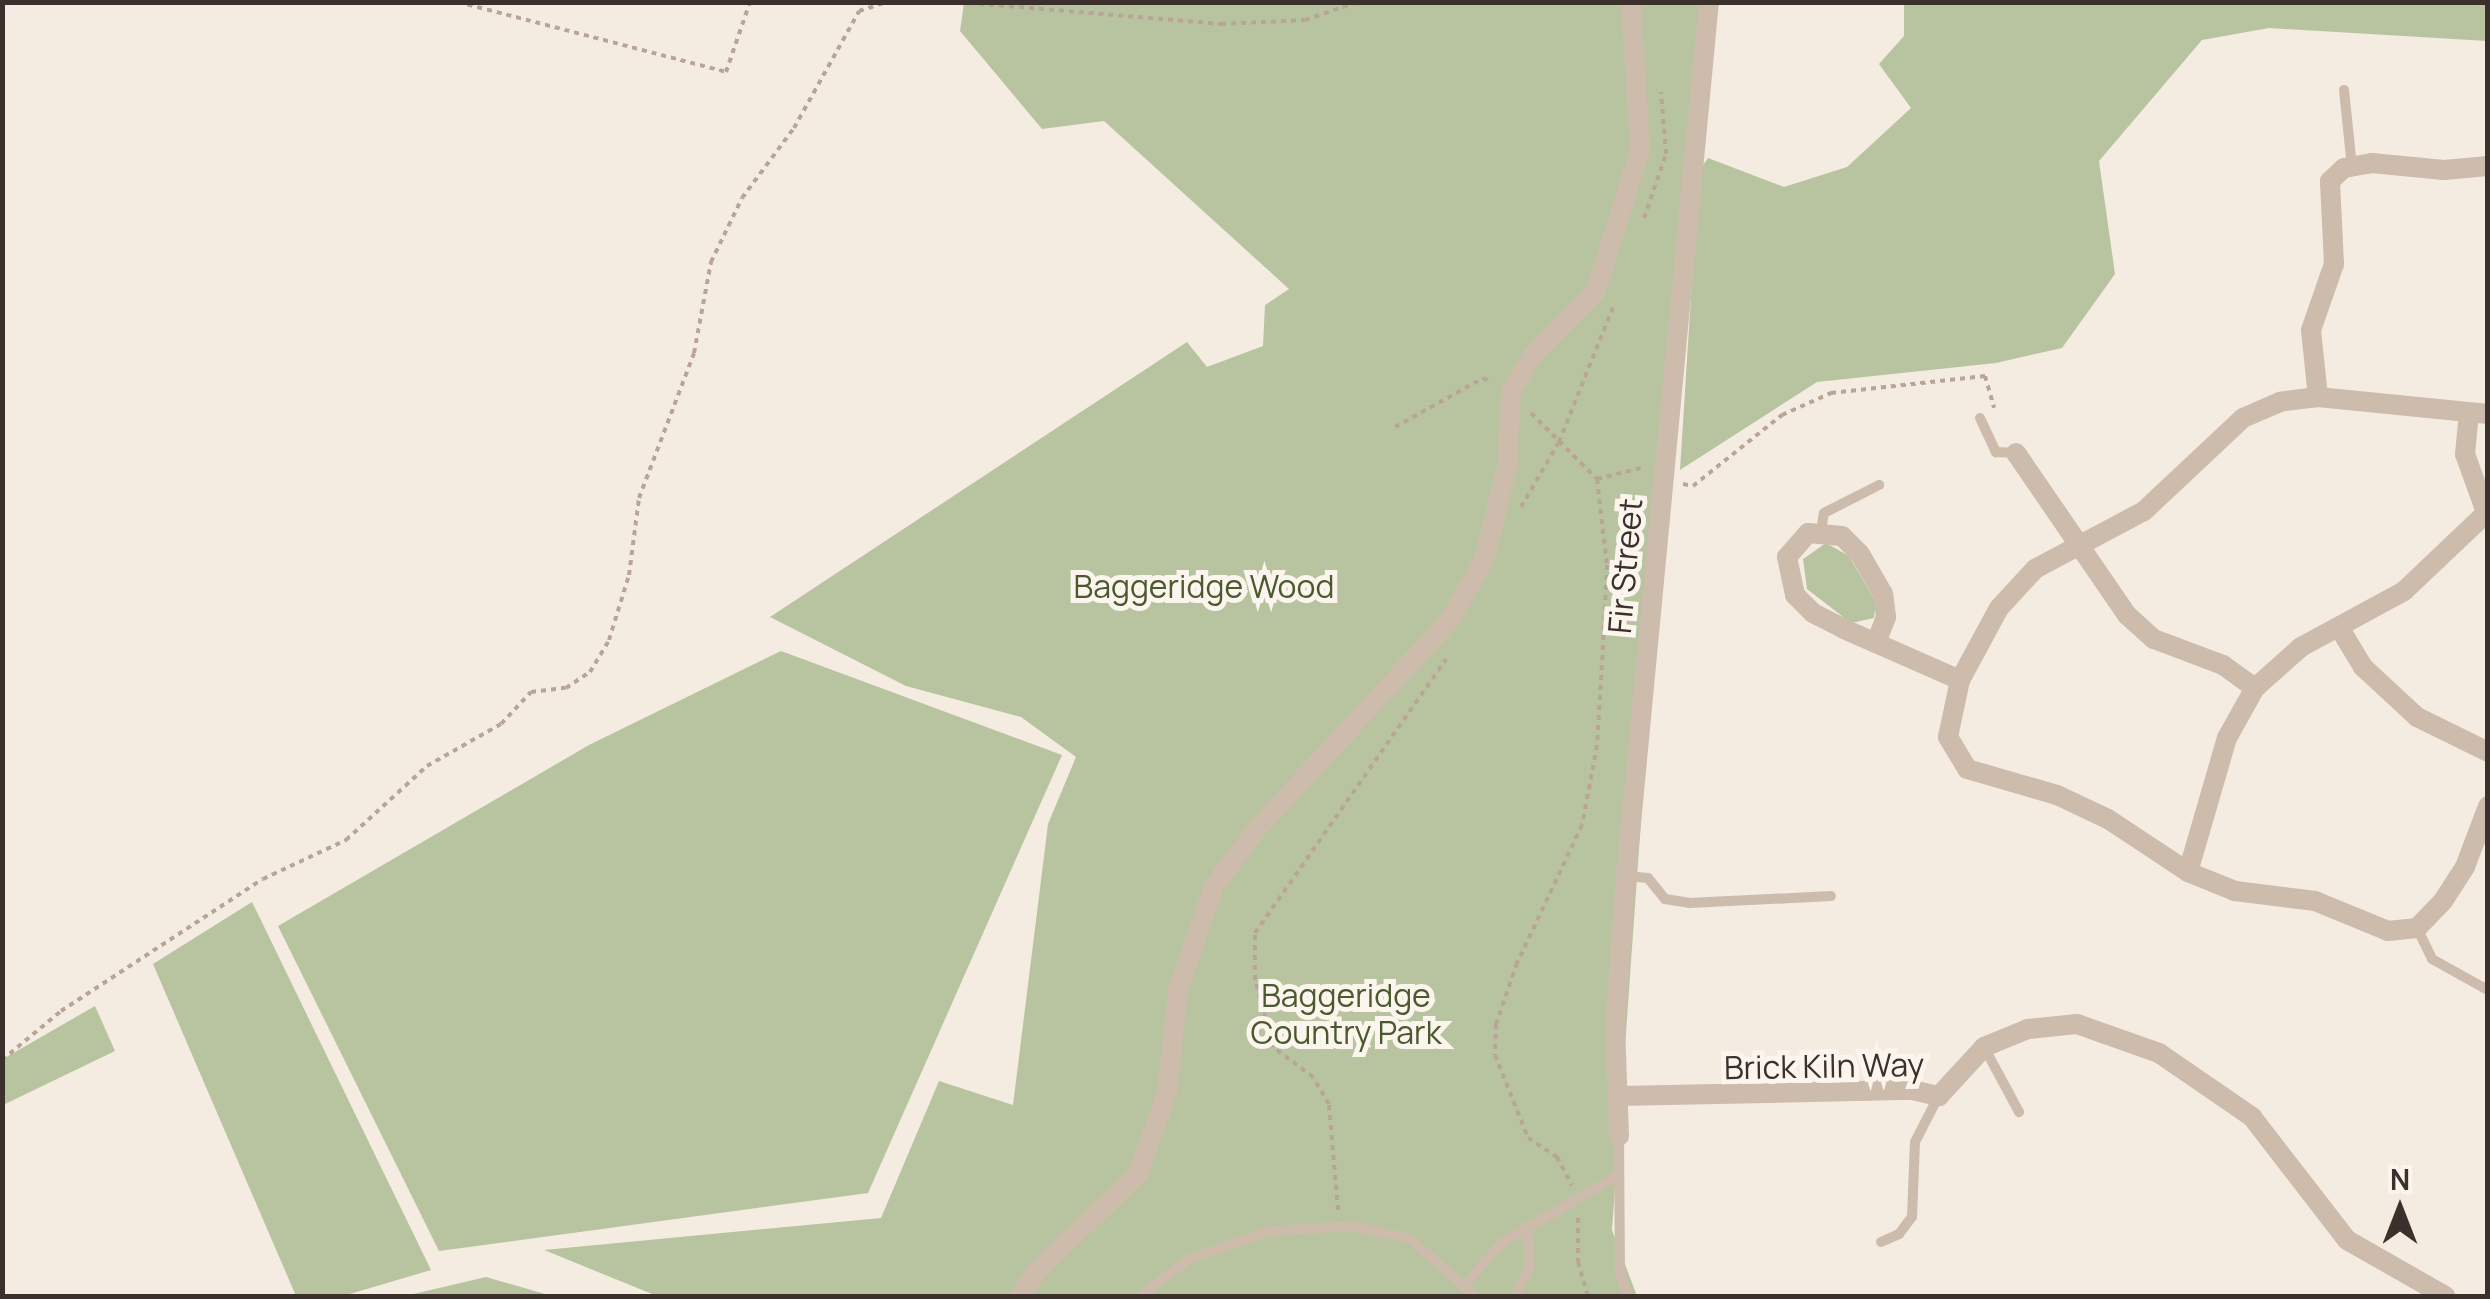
<!DOCTYPE html>
<style>
body{margin:0}
#map{position:relative;width:2490px;height:1299px;overflow:hidden;background:#f4ebe1;font-family:Manrope,sans-serif}
div>[style]{position:absolute}
[style*='--x']{left:calc(var(--x)*1px);top:calc(var(--y)*1px);width:calc(var(--w)*1px);rotate:calc(var(--a)*1deg)}
.green>*{inset:0;background:#b8c4a0}
.path>*{height:4px;margin-top:-2px;transform-origin:0;background:repeating-linear-gradient(90deg,#b9a596 0 5px,transparent 0 10px)}
.lane>*{height:10px;margin:-5px;padding:0 5px;transform-origin:5px;border-radius:5px;background:#cdbbac}
.street>*{height:20px;margin:-10px;padding:0 10px;transform-origin:10px;border-radius:10px;background:#cdbbac}
span{translate:-50% -50%;white-space:nowrap;text-align:center;line-height:1.15;-webkit-text-stroke:10px #fbf5ee;paint-order:stroke}
.street-label{font-size:32px;color:#3b302b}
.park-label{font-size:32px;color:#4a5a2e}
.frame{position:absolute;inset:0;border:5px solid #3b302b;pointer-events:none}
.north{position:absolute;left:2350px;top:1159px;width:100px;height:100px;-webkit-text-stroke:8px #fbf5ee;paint-order:stroke;rotate:0deg;font-size:28px;font-weight:700;line-height:40px;text-align:center;color:#3b302b}
.north::after{content:'';display:block;margin:auto;width:35px;height:45px;background:#3b302b;clip-path:polygon(50% 0,100% 100%,50% 72%,0 100%)}
</style>
<div id="map">
<div class="green">
<i style="clip-path:polygon(964px 3px,1699px 3px,1612px 1230px,1637px 1296px,657px 1296px,544px 1250px,881px 1218px,939px 1081px,1013px 1105px,1048px 824px,1076px 757px,1021px 717px,906px 686px,770px 617px,1187px 342px,1207px 367px,1263px 346px,1265px 305px,1289px 289px,1104px 121px,1042px 129px,960px 31px)"></i>
<i style="clip-path:polygon(1904px 3px,2487px 3px,2487px 41px,2269px 28px,2202px 40px,2099px 161px,2115px 274px,2062px 348px,1996px 363px,1817px 382px,1680px 470px,1699px 171px,1708px 158px,1784px 187px,1847px 167px,1911px 108px,1879px 64px,1904px 36px)"></i>
<i style="clip-path:polygon(1826px 543px,1849px 556px,1876px 602px,1874px 618px,1851px 623px,1807px 589px,1803px 559px)"></i>
<i style="clip-path:polygon(781px 651px,1062px 755px,868px 1193px,439px 1251px,278px 926px,589px 745px)"></i>
<i style="clip-path:polygon(252px 902px,431px 1270px,343px 1296px,296px 1296px,153px 964px)"></i>
<i style="clip-path:polygon(95px 1006px,115px 1051px,3px 1105px,3px 1059px)"></i>
<i style="clip-path:polygon(486px 1277px,552px 1296px,405px 1296px)"></i>
</div>
<div class="path">
<i style="--x:458;--y:2;--w:277;--a:14.6"></i>
<i style="--x:726;--y:72;--w:74;--a:-71.1"></i>
<i style="--x:959;--y:2;--w:263;--a:4.8"></i>
<i style="--x:1221;--y:24;--w:84;--a:-2.7"></i>
<i style="--x:1305;--y:20;--w:56;--a:-18.8"></i>
<i style="--x:1644;--y:218;--w:68;--a:-71"></i>
<i style="--x:1666;--y:154;--w:62;--a:-94.6"></i>
<i style="--x:1531;--y:413;--w:93;--a:45"></i>
<i style="--x:1597;--y:479;--w:87;--a:83.4"></i>
<i style="--x:1607;--y:565;--w:80;--a:92.9"></i>
<i style="--x:1603;--y:645;--w:100;--a:93.4"></i>
<i style="--x:1597;--y:745;--w:81;--a:100.6"></i>
<i style="--x:1582;--y:825;--w:153;--a:115.2"></i>
<i style="--x:1517;--y:963;--w:65;--a:109"></i>
<i style="--x:1496;--y:1024;--w:31;--a:92"></i>
<i style="--x:1495;--y:1055;--w:89;--a:68.3"></i>
<i style="--x:1528;--y:1138;--w:35;--a:33"></i>
<i style="--x:1557;--y:1157;--w:32;--a:62"></i>
<i style="--x:1395;--y:427;--w:101;--a:-29.1"></i>
<i style="--x:1483;--y:378;--w:10;--a:29"></i>
<i style="--x:1597;--y:479;--w:45;--a:-14"></i>
<i style="--x:1683;--y:484;--w:10;--a:11"></i>
<i style="--x:1693;--y:486;--w:114;--a:-38.6"></i>
<i style="--x:1782;--y:415;--w:54;--a:-24.2"></i>
<i style="--x:1831;--y:393;--w:155;--a:-6.3"></i>
<i style="--x:1985;--y:376;--w:33;--a:74"></i>
<i style="--x:1521;--y:507;--w:75;--a:-59.7"></i>
<i style="--x:1559;--y:442;--w:145;--a:-68.2"></i>
<i style="--x:2;--y:1060;--w:77;--a:-39.7"></i>
<i style="--x:61;--y:1011;--w:241;--a:-33.2"></i>
<i style="--x:263;--y:879;--w:92;--a:-25.2"></i>
<i style="--x:346;--y:840;--w:110;--a:-42.4"></i>
<i style="--x:427;--y:766;--w:85;--a:-29.6"></i>
<i style="--x:501;--y:724;--w:44;--a:-46.8"></i>
<i style="--x:531;--y:692;--w:35;--a:-7"></i>
<i style="--x:566;--y:688;--w:29;--a:-34"></i>
<i style="--x:590;--y:672;--w:37;--a:-59"></i>
<i style="--x:609;--y:640;--w:68;--a:-72.9"></i>
<i style="--x:629;--y:575;--w:78;--a:-82.6"></i>
<i style="--x:639;--y:498;--w:155;--a:-69.2"></i>
<i style="--x:694;--y:353;--w:93;--a:-79.4"></i>
<i style="--x:711;--y:262;--w:71;--a:-64.2"></i>
<i style="--x:742;--y:198;--w:87;--a:-53.4"></i>
<i style="--x:794;--y:128;--w:134;--a:-60.9"></i>
<i style="--x:859;--y:11;--w:29;--a:-18"></i>
<i style="--x:1338;--y:1210;--w:106;--a:-94.9"></i>
<i style="--x:1329;--y:1104;--w:31;--a:-121"></i>
<i style="--x:1313;--y:1077;--w:50;--a:-143.1"></i>
<i style="--x:1273;--y:1047;--w:69;--a:-105"></i>
<i style="--x:1255;--y:980;--w:47;--a:-90"></i>
<i style="--x:1255;--y:933;--w:334;--a:-55.1"></i>
<i style="--x:1578;--y:1218;--w:44;--a:90"></i>
<i style="--x:1578;--y:1262;--w:35;--a:74"></i>
</div>
<div class="lane">
<i style="--x:2344;--y:90;--w:77;--a:84.1"></i>
<i style="--x:1980;--y:418;--w:38;--a:65"></i>
<i style="--x:1996;--y:452;--w:20;--a:3"></i>
<i style="--x:1821;--y:531;--w:18;--a:-81"></i>
<i style="--x:1824;--y:513;--w:62;--a:-27"></i>
<i style="--x:1626;--y:876;--w:22;--a:5"></i>
<i style="--x:1648;--y:878;--w:27;--a:51"></i>
<i style="--x:1665;--y:899;--w:24;--a:9"></i>
<i style="--x:1689;--y:903;--w:142;--a:-2.8"></i>
<i style="--x:2417;--y:928;--w:34;--a:64"></i>
<i style="--x:2432;--y:959;--w:64;--a:29"></i>
<i style="--x:1984;--y:1047;--w:74;--a:61.7"></i>
<i style="--x:1619;--y:1136;--w:138;--a:89.6"></i>
<i style="--x:1620;--y:1274;--w:23;--a:70"></i>
<i style="--x:1881;--y:1242;--w:20;--a:-24"></i>
<i style="--x:1899;--y:1234;--w:21;--a:-53"></i>
<i style="--x:1912;--y:1217;--w:75;--a:-87.7"></i>
<i style="--x:1915;--y:1142;--w:51;--a:-62.9"></i>
<i style="--x:1466;--y:1283;--w:54;--a:-48"></i>
<i style="--x:1502;--y:1243;--w:134;--a:-30.4"></i>
<i style="--x:1141;--y:1296;--w:58;--a:-38"></i>
<i style="--x:1187;--y:1260;--w:87;--a:-19.5"></i>
<i style="--x:1269;--y:1231;--w:84;--a:-3.4"></i>
<i style="--x:1353;--y:1226;--w:58;--a:12.8"></i>
<i style="--x:1410;--y:1239;--w:86;--a:41.2"></i>
<i style="--x:1515;--y:1296;--w:32;--a:-62"></i>
<i style="--x:1530;--y:1268;--w:42;--a:-94.1"></i>
</div>
<div class="street">
<i style="--x:2318;--y:397;--w:67;--a:-96"></i>
<i style="--x:2311;--y:330;--w:70;--a:-70.8"></i>
<i style="--x:2334;--y:264;--w:83;--a:-92.8"></i>
<i style="--x:2330;--y:181;--w:19;--a:-43"></i>
<i style="--x:2344;--y:168;--w:28;--a:-10"></i>
<i style="--x:2372;--y:163;--w:72;--a:5.6"></i>
<i style="--x:2444;--y:170;--w:44;--a:-5.2"></i>
<i style="--x:2469;--y:413;--w:41;--a:95.6"></i>
<i style="--x:2465;--y:454;--w:68;--a:70.2"></i>
<i style="--x:2488;--y:414;--w:171;--a:-174.3"></i>
<i style="--x:2318;--y:397;--w:38;--a:173"></i>
<i style="--x:2280;--y:402;--w:40;--a:156.6"></i>
<i style="--x:2243;--y:418;--w:136;--a:136.8"></i>
<i style="--x:2144;--y:511;--w:123;--a:152"></i>
<i style="--x:2035;--y:569;--w:53;--a:132.7"></i>
<i style="--x:1999;--y:608;--w:82;--a:118.4"></i>
<i style="--x:1960;--y:680;--w:58;--a:101.9"></i>
<i style="--x:1948;--y:737;--w:37;--a:59"></i>
<i style="--x:1967;--y:769;--w:94;--a:16.1"></i>
<i style="--x:2057;--y:795;--w:56;--a:25.2"></i>
<i style="--x:2108;--y:819;--w:96;--a:33.5"></i>
<i style="--x:2188;--y:872;--w:51;--a:22"></i>
<i style="--x:2235;--y:891;--w:81;--a:7.1"></i>
<i style="--x:2315;--y:901;--w:79;--a:22.3"></i>
<i style="--x:2388;--y:931;--w:29;--a:-6"></i>
<i style="--x:2417;--y:928;--w:37;--a:-46"></i>
<i style="--x:2443;--y:901;--w:40;--a:-57.1"></i>
<i style="--x:2465;--y:867;--w:65;--a:-69.3"></i>
<i style="--x:2016;--y:453;--w:196;--a:55.6"></i>
<i style="--x:2127;--y:615;--w:36;--a:42"></i>
<i style="--x:2154;--y:639;--w:74;--a:20.6"></i>
<i style="--x:2223;--y:665;--w:39;--a:36"></i>
<i style="--x:2339;--y:627;--w:47;--a:59"></i>
<i style="--x:2363;--y:667;--w:74;--a:42.8"></i>
<i style="--x:2417;--y:717;--w:79;--a:26.2"></i>
<i style="--x:1876;--y:643;--w:28;--a:-69"></i>
<i style="--x:1886;--y:617;--w:23;--a:-97"></i>
<i style="--x:1883;--y:594;--w:46;--a:-119.9"></i>
<i style="--x:1860;--y:554;--w:25;--a:-135"></i>
<i style="--x:1842;--y:536;--w:34;--a:-175"></i>
<i style="--x:1808;--y:533;--w:32;--a:131"></i>
<i style="--x:1787;--y:557;--w:39;--a:78"></i>
<i style="--x:1795;--y:595;--w:25;--a:45"></i>
<i style="--x:1813;--y:613;--w:35;--a:27"></i>
<i style="--x:1844;--y:629;--w:127;--a:23.7"></i>
<i style="--x:2188;--y:872;--w:140;--a:-73.8"></i>
<i style="--x:2227;--y:738;--w:57;--a:-60.8"></i>
<i style="--x:2255;--y:688;--w:62;--a:-41.7"></i>
<i style="--x:2301;--y:647;--w:117;--a:-28.5"></i>
<i style="--x:2404;--y:591;--w:110;--a:-43.5"></i>
<i style="--x:1619;--y:1096;--w:293;--a:-1.2"></i>
<i style="--x:1912;--y:1090;--w:28;--a:13"></i>
<i style="--x:1939;--y:1096;--w:67;--a:-47.4"></i>
<i style="--x:1984;--y:1047;--w:48;--a:-22.2"></i>
<i style="--x:2028;--y:1029;--w:49;--a:-5.8"></i>
<i style="--x:2077;--y:1024;--w:87;--a:19.5"></i>
<i style="--x:2159;--y:1053;--w:113;--a:34.5"></i>
<i style="--x:2252;--y:1117;--w:155;--a:52.3"></i>
<i style="--x:2347;--y:1240;--w:113;--a:29.7"></i>
<i style="--x:1619;--y:1136;--w:111;--a:-92.1"></i>
<i style="--x:1615;--y:1025;--w:149;--a:-85.8"></i>
<i style="--x:1626;--y:876;--w:878;--a:-84.58"></i>
<i style="--x:1020;--y:1296;--w:32;--a:-55"></i>
<i style="--x:1038;--y:1270;--w:139;--a:-43.8"></i>
<i style="--x:1138;--y:1174;--w:86;--a:-70.3"></i>
<i style="--x:1167;--y:1093;--w:104;--a:-83.9"></i>
<i style="--x:1178;--y:990;--w:110;--a:-70.9"></i>
<i style="--x:1214;--y:886;--w:71;--a:-53"></i>
<i style="--x:1257;--y:829;--w:284;--a:-47.3"></i>
<i style="--x:1450;--y:620;--w:69;--a:-60.5"></i>
<i style="--x:1484;--y:560;--w:96;--a:-76.1"></i>
<i style="--x:1507;--y:467;--w:75;--a:-86.9"></i>
<i style="--x:1511;--y:392;--w:43;--a:-59.3"></i>
<i style="--x:1533;--y:355;--w:90;--a:-45.5"></i>
<i style="--x:1596;--y:291;--w:148;--a:-72.7"></i>
<i style="--x:1640;--y:150;--w:148;--a:-93.5"></i>
</div>
<div class="street-label">
<span style="left:1625px;top:566px;rotate:-85deg">Fir Street</span>
<span style="left:1824px;top:1066px;rotate:-1deg">Brick Kiln Way</span>
</div>
<div class="park-label">
<span style="left:1204px;top:586px">Baggeridge Wood</span>
<span style="left:1346px;top:1014px">Baggeridge<br>Country Park</span>
</div>
<div class="frame"></div>
<div class="north">N</div>
</div>
